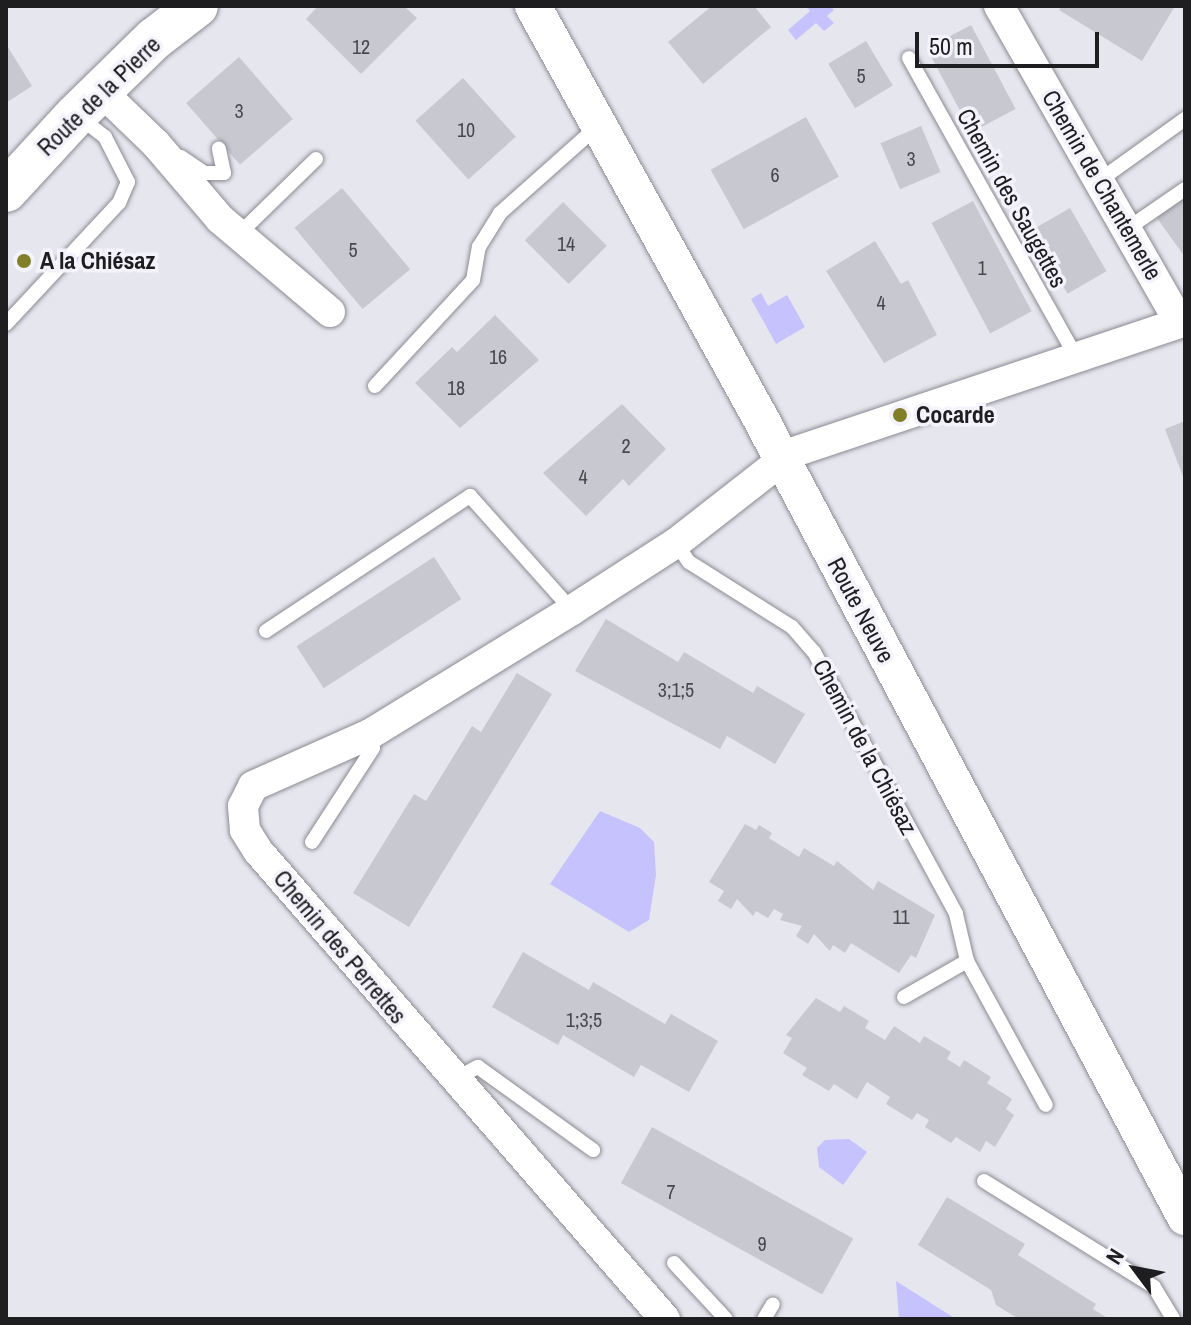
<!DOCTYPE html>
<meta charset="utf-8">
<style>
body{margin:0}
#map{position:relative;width:1191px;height:1325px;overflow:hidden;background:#e6e6ee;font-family:"Archivo Narrow",sans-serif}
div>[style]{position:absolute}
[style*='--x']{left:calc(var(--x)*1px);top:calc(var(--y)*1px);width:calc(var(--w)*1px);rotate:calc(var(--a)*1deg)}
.green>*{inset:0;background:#c6c2fe}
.building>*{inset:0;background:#c8c8d0;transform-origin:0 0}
.roads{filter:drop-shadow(0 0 2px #8b8a92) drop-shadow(0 0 2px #8b8a92)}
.service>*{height:14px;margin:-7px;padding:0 7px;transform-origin:7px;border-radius:7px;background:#fff}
.minor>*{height:30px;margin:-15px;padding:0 15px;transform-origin:15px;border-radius:15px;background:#fff}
.tertiary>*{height:36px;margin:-18px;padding:0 18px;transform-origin:18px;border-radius:18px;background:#fff}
.secondary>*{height:42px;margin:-21px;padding:0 21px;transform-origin:21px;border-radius:21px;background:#fff}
.dots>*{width:22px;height:22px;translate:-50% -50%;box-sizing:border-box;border:4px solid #f4f3fc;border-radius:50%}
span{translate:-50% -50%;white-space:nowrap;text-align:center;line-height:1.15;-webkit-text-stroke:7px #f4f3fc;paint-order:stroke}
.number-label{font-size:20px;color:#48484d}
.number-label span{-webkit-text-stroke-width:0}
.street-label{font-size:24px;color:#1e1e21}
.poi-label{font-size:24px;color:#1e1e21;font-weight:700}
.left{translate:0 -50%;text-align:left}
.frame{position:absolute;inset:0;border:8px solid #1e1e21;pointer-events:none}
.north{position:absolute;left:1095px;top:1229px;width:80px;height:80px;-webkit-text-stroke:6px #f4f3fc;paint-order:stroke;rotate:302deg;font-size:22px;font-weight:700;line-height:32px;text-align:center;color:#1e1e21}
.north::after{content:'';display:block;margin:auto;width:28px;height:36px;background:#1e1e21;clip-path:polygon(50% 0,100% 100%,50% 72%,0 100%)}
.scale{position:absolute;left:915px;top:32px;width:184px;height:36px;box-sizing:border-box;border:4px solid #1e1e21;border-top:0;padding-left:10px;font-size:24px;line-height:28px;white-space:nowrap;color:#1e1e21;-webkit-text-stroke:6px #f4f3fc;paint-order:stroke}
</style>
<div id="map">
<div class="green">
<i style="clip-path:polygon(806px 6px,830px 6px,834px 10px,827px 16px,834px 23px,824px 31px,816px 23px,796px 40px,788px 30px,810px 11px)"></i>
<i style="clip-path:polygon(761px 293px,768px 306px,787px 295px,805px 327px,776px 344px,751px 299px)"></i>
<i style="clip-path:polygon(600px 811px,640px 828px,654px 842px,656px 875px,649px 920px,629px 932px,550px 884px)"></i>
<i style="clip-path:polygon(849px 1139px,867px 1152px,843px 1185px,819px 1167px,817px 1148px,825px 1140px)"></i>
<i style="clip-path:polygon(896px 1281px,956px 1319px,899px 1319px)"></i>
</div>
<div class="building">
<i style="clip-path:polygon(318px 6px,404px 6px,417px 18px,361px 74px,306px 19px)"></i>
<i style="clip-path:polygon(712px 6px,754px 6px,771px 27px,703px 84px,668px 42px)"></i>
<i style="clip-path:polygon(1062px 6px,1175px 6px,1142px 61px,1059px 10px)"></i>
<i style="left:971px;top:25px;width:95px;height:50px;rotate:62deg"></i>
<i style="left:866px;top:41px;width:52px;height:44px;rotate:59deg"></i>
<i style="clip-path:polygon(6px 44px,32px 86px,6px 103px)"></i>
<i style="left:239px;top:57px;width:82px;height:70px;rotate:49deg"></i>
<i style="left:463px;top:78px;width:79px;height:64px;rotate:48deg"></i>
<i style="left:806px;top:117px;width:68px;height:109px;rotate:61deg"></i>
<i style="left:921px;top:126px;width:50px;height:44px;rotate:67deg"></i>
<i style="left:342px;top:188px;width:106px;height:62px;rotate:50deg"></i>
<i style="clip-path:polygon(1185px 192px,1185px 257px,1154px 214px)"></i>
<i style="left:973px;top:201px;width:125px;height:47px;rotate:62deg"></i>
<i style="left:563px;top:202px;width:62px;height:54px;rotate:45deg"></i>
<i style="left:1070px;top:208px;width:73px;height:45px;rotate:60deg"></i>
<i style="clip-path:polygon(875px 241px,901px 284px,908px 280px,937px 335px,884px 363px,826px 271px)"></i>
<i style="clip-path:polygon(495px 315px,539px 360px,460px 428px,415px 383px,452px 347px,457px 352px)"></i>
<i style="clip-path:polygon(622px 404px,666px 449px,629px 486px,623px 479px,586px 516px,543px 473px)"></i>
<i style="clip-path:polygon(1185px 421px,1185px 482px,1165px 429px)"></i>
<i style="left:434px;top:557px;width:50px;height:164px;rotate:57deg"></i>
<i style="clip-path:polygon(606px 619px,678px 662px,684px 652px,753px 693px,757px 686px,805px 714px,775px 764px,727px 736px,720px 749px,575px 671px)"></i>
<i style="clip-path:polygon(517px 673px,552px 694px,409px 927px,353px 893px,414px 794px,426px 801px,472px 726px,481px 732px)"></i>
<i style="clip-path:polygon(745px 824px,756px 830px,759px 825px,772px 833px,769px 838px,799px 857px,804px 848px,834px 866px,837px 861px,873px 890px,878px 881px,935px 915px,916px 958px,911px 955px,899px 973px,851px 943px,845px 953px,833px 945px,830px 951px,814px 934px,808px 944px,796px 936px,802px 926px,780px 920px,783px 914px,774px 909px,768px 918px,756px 911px,753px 916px,737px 899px,731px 909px,718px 901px,724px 891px,709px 882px)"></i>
<i style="clip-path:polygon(523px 952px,589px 990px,593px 982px,665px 1024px,671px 1014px,718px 1041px,689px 1092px,641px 1065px,634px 1077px,563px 1035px,558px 1045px,492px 1007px)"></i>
<i style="clip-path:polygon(816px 998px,840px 1012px,844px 1006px,869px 1021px,865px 1028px,885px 1040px,894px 1026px,920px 1043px,924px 1036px,951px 1052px,947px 1059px,960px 1067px,964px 1060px,991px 1077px,987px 1083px,1012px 1099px,1006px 1109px,1014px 1115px,995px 1147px,986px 1141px,980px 1152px,956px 1137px,951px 1143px,925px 1127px,929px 1120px,917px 1113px,912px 1120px,886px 1104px,890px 1097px,867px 1082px,857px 1099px,834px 1084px,829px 1091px,802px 1075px,807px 1068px,783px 1053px,792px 1038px,786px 1035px)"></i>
<i style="left:652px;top:1127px;width:230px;height:64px;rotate:29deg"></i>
<i style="clip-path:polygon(947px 1197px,1025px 1244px,1018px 1255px,1096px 1304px,1093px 1309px,1109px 1319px,1019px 1319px,996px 1305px,991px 1290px,918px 1245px)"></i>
</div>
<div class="roads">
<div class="service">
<i style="--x:909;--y:58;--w:346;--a:60.8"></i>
<i style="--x:181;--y:157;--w:29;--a:34"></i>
<i style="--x:205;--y:173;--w:19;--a:0"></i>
<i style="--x:224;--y:173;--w:25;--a:-102"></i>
<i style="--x:1100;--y:180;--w:105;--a:-35.7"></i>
<i style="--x:1127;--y:229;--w:70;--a:-34.6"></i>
<i style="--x:240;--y:233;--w:106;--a:-44.2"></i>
<i style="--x:6;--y:324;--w:166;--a:-47"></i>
<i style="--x:119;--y:203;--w:23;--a:-67"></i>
<i style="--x:128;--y:182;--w:51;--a:-117.1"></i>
<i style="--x:105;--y:137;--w:33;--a:-142"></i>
<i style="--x:375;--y:386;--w:144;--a:-47.2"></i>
<i style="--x:473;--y:280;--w:34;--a:-80"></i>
<i style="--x:479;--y:247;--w:40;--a:-58"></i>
<i style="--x:500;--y:213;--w:130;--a:-41.6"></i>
<i style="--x:676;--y:543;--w:23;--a:56"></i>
<i style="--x:689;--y:562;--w:122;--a:32.3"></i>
<i style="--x:792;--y:627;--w:33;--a:49"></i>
<i style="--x:814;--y:652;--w:298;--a:61.5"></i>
<i style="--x:956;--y:914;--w:48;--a:76.8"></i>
<i style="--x:967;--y:961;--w:164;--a:61.3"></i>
<i style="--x:266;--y:631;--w:245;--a:-33.5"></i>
<i style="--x:470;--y:496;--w:153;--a:48.2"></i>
<i style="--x:312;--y:842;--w:112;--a:-57"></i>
<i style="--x:373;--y:748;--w:14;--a:-102"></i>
<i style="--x:904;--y:997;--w:73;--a:-29.7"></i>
<i style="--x:455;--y:1079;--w:26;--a:-28"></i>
<i style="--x:478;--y:1067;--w:142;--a:35.8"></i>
<i style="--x:984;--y:1181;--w:200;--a:31.9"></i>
<i style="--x:1154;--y:1287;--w:37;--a:59"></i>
<i style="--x:674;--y:1263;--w:76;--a:47.1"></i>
<i style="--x:764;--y:1319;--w:17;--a:-59"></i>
</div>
<div class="minor">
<i style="--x:999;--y:6;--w:365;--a:60.3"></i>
<i style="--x:101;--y:91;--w:76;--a:43.9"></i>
<i style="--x:156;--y:144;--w:99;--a:49.5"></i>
<i style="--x:220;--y:219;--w:144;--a:40.2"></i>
<i style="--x:665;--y:1319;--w:620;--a:-131.01"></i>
<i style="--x:258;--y:851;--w:25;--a:-122"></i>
<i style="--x:245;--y:830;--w:24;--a:-95"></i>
<i style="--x:243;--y:806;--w:22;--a:-63"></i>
<i style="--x:253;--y:786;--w:128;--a:-24"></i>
<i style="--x:370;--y:734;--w:237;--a:-31.5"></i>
<i style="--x:572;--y:610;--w:124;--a:-32.8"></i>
<i style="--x:676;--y:543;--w:146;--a:-38"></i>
<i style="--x:791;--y:453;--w:416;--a:-18.5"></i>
</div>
<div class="tertiary">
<i style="--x:533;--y:6;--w:481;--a:61.1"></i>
<i style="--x:765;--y:427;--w:895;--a:62"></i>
</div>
<div class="secondary">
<i style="--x:6;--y:191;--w:103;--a:-47.4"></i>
<i style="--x:76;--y:115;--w:109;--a:-44.3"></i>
<i style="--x:154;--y:39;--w:54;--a:-37.5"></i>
</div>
</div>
<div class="dots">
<i style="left:24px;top:261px;background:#817f27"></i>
<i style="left:900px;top:415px;background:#817f27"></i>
</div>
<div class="number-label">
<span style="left:361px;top:46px">12</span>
<span style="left:861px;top:75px">5</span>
<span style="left:239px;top:110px">3</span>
<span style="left:466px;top:129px">10</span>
<span style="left:911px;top:158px">3</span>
<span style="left:775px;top:174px">6</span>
<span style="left:566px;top:243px">14</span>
<span style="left:353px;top:249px">5</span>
<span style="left:982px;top:267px">1</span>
<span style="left:881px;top:302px">4</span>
<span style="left:498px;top:356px">16</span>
<span style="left:456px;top:387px">18</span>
<span style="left:626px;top:445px">2</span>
<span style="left:583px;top:476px">4</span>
<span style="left:676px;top:689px">3;1;5</span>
<span style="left:901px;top:916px">11</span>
<span style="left:584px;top:1019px">1;3;5</span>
<span style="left:671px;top:1191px">7</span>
<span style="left:762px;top:1243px">9</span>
</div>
<div class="street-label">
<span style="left:99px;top:96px;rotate:-44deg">Route de la Pierre</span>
<span style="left:1102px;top:185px;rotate:60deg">Chemin de Chantemerle</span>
<span style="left:1012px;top:198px;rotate:61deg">Chemin des Saugettes</span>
<span style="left:861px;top:610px;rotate:62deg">Route Neuve</span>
<span style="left:865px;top:747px;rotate:62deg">Chemin de la Chiésaz</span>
<span style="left:340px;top:947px;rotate:50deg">Chemin des Perrettes</span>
</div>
<div class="poi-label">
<span class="left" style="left:40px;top:261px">A la Chiésaz</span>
<span class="left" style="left:916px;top:415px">Cocarde</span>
</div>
<div class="frame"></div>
<div class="north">N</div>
<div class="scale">50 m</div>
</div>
